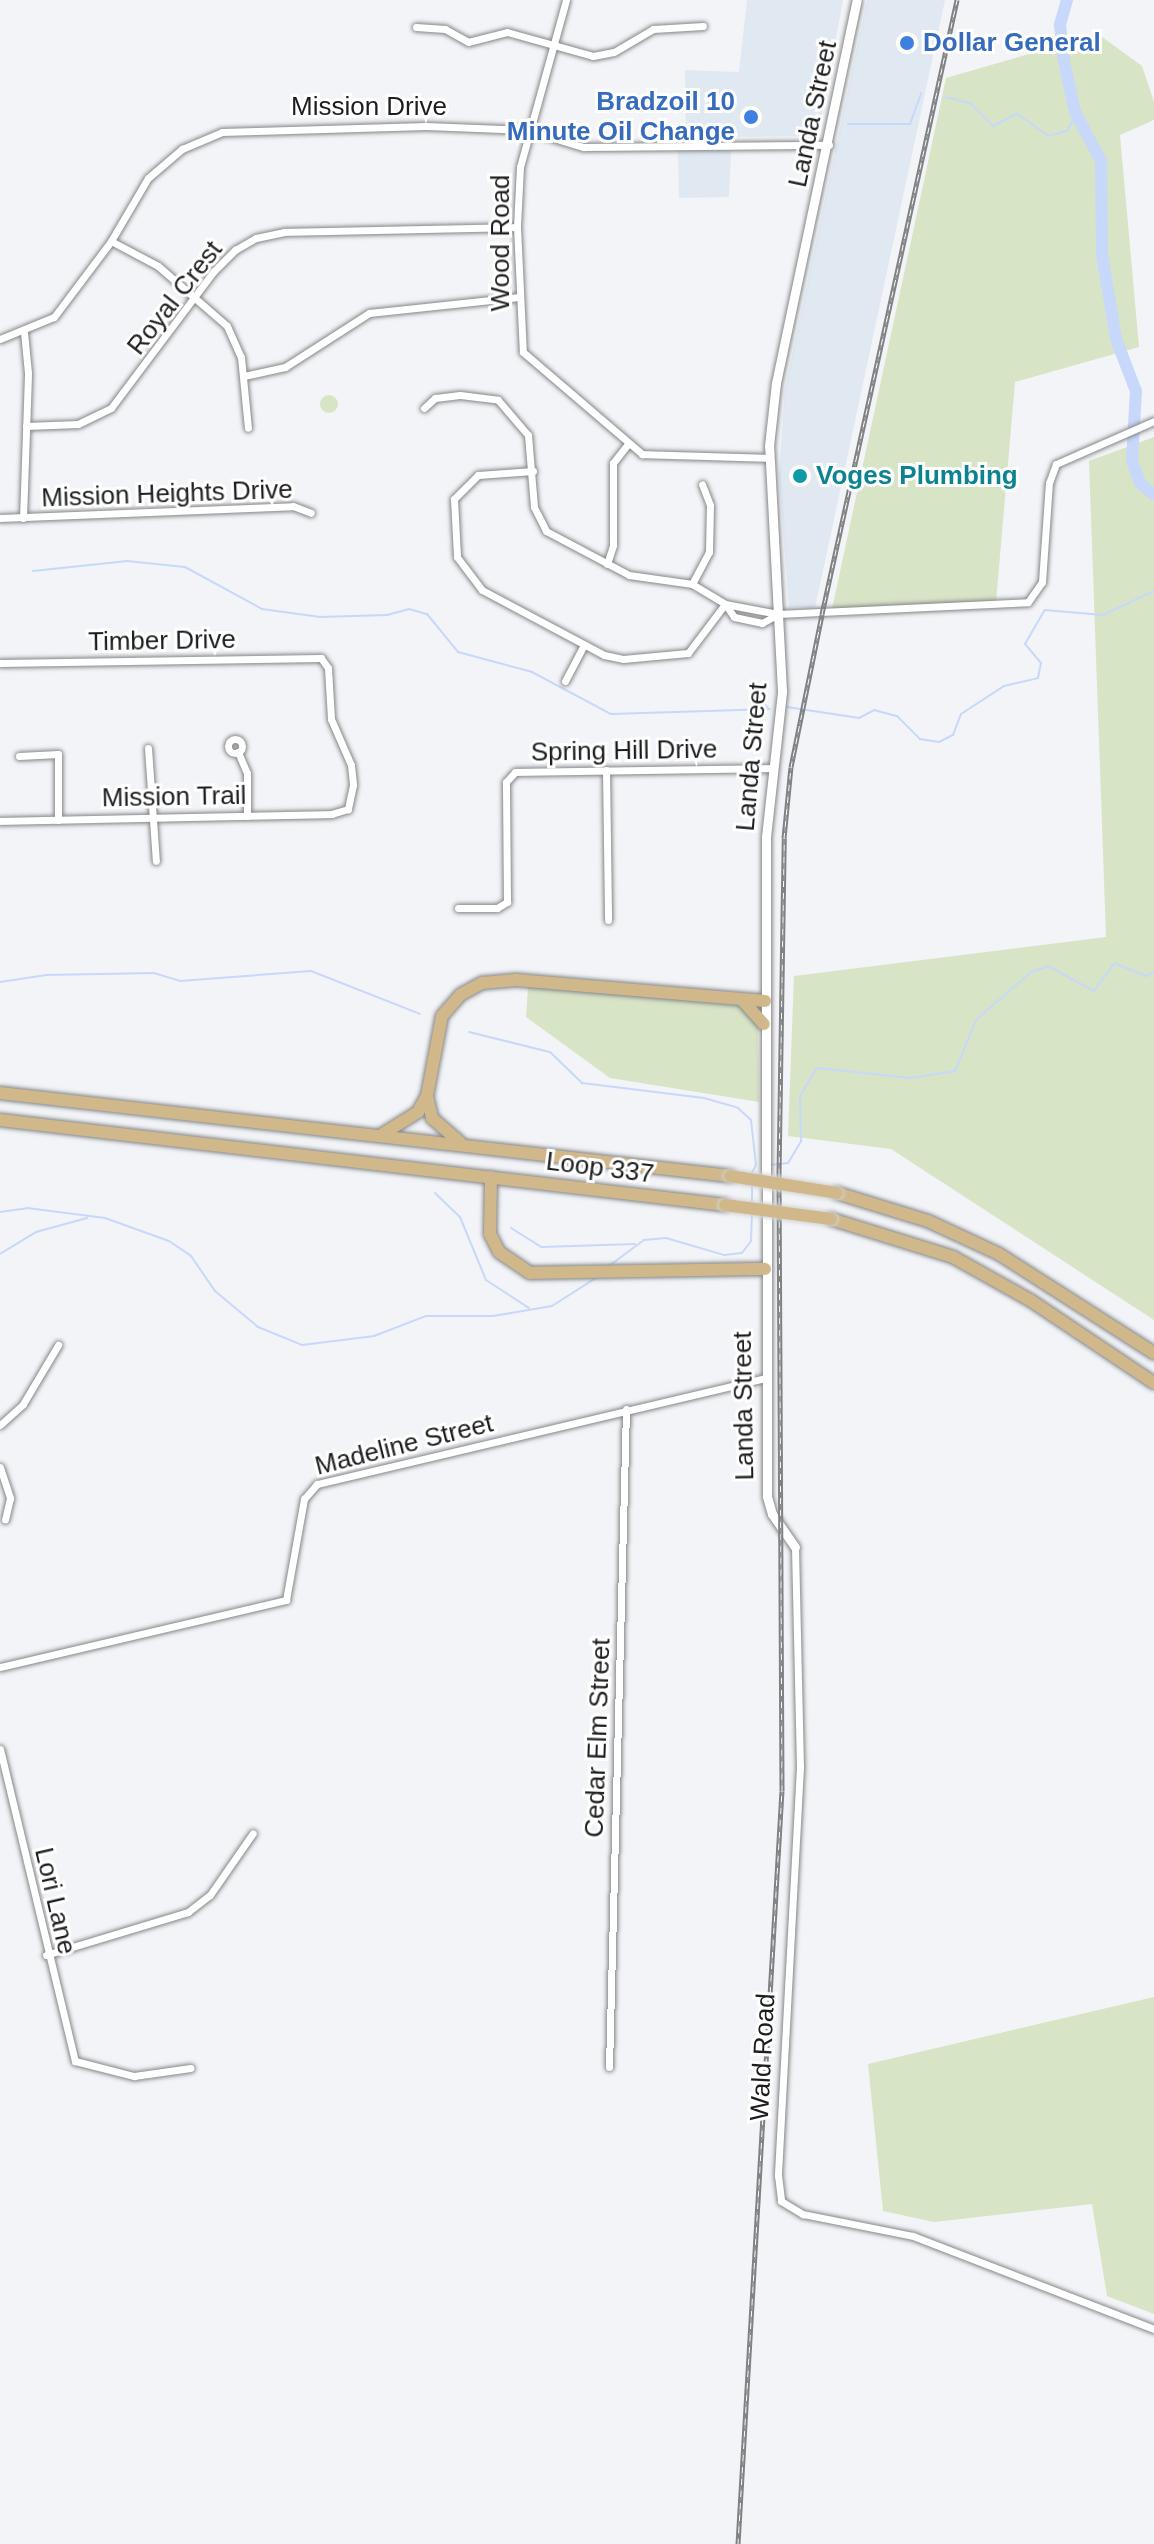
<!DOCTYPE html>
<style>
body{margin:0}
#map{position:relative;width:1154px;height:2544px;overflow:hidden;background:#f2f4f7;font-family:Helvetica,sans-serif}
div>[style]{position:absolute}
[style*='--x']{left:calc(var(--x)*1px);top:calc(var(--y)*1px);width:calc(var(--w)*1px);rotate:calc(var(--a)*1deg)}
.built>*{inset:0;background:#e0e8f1}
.green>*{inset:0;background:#d8e4c6}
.round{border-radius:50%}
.stream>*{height:2px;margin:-1px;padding:0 1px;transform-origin:1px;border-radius:1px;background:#c7d8fb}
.river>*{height:12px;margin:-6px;padding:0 6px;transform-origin:6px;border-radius:6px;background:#c7d8fb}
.roads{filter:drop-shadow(0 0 2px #858789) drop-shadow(0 0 2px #858789)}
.minor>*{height:7px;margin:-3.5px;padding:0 3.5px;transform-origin:3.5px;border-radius:3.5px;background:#fff}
.minor>.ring{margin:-3.5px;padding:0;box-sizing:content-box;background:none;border:7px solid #fff;border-radius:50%}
.tertiary>*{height:9px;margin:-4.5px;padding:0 4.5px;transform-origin:4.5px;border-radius:4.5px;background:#fff}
.primary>*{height:12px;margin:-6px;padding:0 6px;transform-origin:6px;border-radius:6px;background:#d1b88b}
.rail>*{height:5px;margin-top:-2.5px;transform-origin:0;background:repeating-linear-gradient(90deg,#fff 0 6px,#7f8183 0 12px);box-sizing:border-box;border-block:2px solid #7f8183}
.bridges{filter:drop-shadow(0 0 2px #d2d2d2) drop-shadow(0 0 2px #d2d2d2)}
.primary-bridge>*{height:12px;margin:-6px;padding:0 6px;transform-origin:6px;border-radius:6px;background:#d1b88b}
.dots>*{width:22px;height:22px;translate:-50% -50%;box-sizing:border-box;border:4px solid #fff;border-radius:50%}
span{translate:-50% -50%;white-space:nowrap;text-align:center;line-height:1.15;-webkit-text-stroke:6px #fff;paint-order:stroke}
.shop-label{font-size:26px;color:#366cbe;font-weight:700}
.left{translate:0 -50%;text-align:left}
.right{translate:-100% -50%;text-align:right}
.street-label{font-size:26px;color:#1c1d1e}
.culture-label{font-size:26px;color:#0d838f;font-weight:700}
</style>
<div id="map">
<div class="built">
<i style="clip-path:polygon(747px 0,843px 0,818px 136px,723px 137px,722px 151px,731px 151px,729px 197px,679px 198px,678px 150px,686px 149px,685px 70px,739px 72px)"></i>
<i style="clip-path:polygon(867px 0,945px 0,815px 608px,789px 607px,779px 476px,785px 389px)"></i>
</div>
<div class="green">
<i style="clip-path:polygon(1098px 34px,1142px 66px,1154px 102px,1154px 120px,1120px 135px,1139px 347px,1015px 382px,996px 602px,832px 609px,946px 78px)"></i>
<i class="round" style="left:320px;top:395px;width:18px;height:18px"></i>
<i style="clip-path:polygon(1154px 437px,1154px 1320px,891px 1149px,788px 1136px,794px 976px,1106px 937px,1089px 461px)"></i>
<i style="clip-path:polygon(528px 986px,746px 1006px,758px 1019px,759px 1102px,610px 1078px,526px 1017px)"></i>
<i style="clip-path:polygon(1154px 1997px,1154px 2314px,1107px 2296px,1092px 2204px,934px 2222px,883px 2211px,868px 2064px)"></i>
</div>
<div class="stream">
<i style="--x:946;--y:97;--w:25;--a:14"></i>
<i style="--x:970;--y:103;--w:33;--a:45"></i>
<i style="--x:993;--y:126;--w:27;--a:-27"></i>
<i style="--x:1017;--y:114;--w:38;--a:35"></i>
<i style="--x:1048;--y:136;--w:20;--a:-15"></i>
<i style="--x:1067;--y:131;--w:19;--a:-62"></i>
<i style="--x:848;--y:124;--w:62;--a:0"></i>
<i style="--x:910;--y:124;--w:33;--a:-70"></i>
<i style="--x:33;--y:571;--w:95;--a:-6.1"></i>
<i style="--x:127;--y:561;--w:58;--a:5.9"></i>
<i style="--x:185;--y:567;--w:88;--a:28.6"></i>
<i style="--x:262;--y:609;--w:59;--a:7.9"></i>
<i style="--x:320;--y:617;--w:67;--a:-1.7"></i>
<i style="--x:387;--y:615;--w:23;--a:-15"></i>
<i style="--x:409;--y:609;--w:19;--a:16"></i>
<i style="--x:427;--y:614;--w:49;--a:50.8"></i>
<i style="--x:458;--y:652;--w:77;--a:15.1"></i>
<i style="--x:532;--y:672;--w:89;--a:28"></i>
<i style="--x:611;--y:714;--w:159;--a:-1.8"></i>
<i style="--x:759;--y:697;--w:14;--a:51"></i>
<i style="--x:787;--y:707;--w:73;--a:8.7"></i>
<i style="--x:859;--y:718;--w:17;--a:-28"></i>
<i style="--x:874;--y:710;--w:24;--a:15"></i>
<i style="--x:897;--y:716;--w:33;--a:45"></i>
<i style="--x:920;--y:739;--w:19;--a:9"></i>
<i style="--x:939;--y:742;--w:16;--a:-27"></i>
<i style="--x:953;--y:735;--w:22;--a:-69"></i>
<i style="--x:961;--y:714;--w:51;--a:-33.1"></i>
<i style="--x:1004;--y:686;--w:35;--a:-13"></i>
<i style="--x:1038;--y:678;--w:15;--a:-79"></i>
<i style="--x:1041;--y:663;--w:25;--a:-130"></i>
<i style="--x:1025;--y:644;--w:39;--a:-60"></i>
<i style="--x:1045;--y:610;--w:58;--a:4.9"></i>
<i style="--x:1103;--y:615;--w:56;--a:-25.2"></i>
<i style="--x:0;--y:982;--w:47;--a:-8.7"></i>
<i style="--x:46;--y:975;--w:108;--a:-1.1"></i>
<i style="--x:154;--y:973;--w:27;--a:17"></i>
<i style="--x:180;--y:981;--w:131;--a:-4.4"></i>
<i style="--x:311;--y:971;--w:117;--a:21.5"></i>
<i style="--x:469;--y:1032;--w:83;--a:13.9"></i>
<i style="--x:550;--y:1052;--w:45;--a:44.1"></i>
<i style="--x:582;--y:1083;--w:123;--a:7"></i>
<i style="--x:704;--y:1098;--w:35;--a:16"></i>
<i style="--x:738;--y:1108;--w:18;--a:43"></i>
<i style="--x:751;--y:1120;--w:45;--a:83.7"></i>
<i style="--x:756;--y:1165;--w:9;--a:117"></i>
<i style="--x:771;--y:1165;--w:17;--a:-7"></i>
<i style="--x:788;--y:1163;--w:26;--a:-59"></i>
<i style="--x:801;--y:1141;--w:45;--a:-91.3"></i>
<i style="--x:800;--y:1096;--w:33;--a:-59"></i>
<i style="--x:817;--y:1068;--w:94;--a:6.1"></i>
<i style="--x:910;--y:1078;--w:46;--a:-8.8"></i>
<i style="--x:955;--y:1071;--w:55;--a:-67.6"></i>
<i style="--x:976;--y:1020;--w:73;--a:-41.1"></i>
<i style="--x:1031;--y:972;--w:18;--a:-19"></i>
<i style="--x:1048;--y:966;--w:52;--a:28.5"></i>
<i style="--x:1094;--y:991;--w:34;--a:-54"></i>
<i style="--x:1114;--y:963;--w:35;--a:22"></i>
<i style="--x:1146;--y:976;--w:9;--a:-27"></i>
<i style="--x:752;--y:1184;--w:17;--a:90"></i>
<i style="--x:435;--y:1193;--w:35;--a:44"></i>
<i style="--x:460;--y:1217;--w:68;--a:67.6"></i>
<i style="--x:486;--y:1280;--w:51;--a:33.1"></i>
<i style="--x:0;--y:1212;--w:27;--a:-8"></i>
<i style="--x:27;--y:1208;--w:79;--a:7.3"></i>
<i style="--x:105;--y:1218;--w:68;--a:19.8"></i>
<i style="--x:169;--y:1241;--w:27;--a:34"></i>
<i style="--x:191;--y:1256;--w:42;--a:55.6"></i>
<i style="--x:215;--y:1291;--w:56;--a:39.9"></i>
<i style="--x:258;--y:1327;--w:48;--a:22.2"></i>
<i style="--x:302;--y:1345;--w:73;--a:-7.1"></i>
<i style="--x:374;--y:1336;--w:56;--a:-21"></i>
<i style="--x:426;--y:1316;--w:67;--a:0"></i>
<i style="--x:493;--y:1316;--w:60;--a:-9.6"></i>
<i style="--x:552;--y:1306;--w:56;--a:-32.6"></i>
<i style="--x:511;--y:1228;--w:36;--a:32"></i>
<i style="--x:542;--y:1247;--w:93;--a:-1.8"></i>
<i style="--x:0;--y:1254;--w:42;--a:-31.4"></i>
<i style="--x:36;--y:1232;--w:53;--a:-15.4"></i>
<i style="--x:609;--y:1266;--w:44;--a:-36.6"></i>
<i style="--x:644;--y:1240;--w:22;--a:-5"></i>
<i style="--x:666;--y:1238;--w:60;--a:16.3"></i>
<i style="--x:724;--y:1255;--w:18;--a:-6"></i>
<i style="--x:742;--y:1253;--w:15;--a:-53"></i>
<i style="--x:751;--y:1241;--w:29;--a:-88"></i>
</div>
<div class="river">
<i style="--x:1067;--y:0;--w:26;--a:106"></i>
<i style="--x:1060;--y:25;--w:31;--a:84"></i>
<i style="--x:1063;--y:56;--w:57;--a:77.9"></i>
<i style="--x:1075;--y:112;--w:55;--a:62"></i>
<i style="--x:1101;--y:161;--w:94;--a:89.4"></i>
<i style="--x:1102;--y:255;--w:85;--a:80.5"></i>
<i style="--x:1116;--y:339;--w:56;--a:69"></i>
<i style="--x:1136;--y:391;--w:70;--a:93.3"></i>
<i style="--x:1132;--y:461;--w:23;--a:70"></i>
<i style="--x:1140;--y:483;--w:18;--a:41"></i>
</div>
<div class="roads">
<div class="minor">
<i style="--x:566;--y:0;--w:173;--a:105.4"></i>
<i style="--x:520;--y:167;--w:60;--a:92.9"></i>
<i style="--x:517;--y:227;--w:125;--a:87.3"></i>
<i style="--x:523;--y:352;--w:157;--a:40.6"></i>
<i style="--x:642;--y:454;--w:127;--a:1.8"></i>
<i style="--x:416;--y:27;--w:29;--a:4"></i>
<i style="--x:445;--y:29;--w:26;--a:29"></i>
<i style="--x:468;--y:42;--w:40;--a:-14.4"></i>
<i style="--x:507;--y:32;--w:89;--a:15.6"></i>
<i style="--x:593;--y:56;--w:21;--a:-11"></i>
<i style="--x:614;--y:52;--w:45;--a:-30.5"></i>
<i style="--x:653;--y:29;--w:50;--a:-3.4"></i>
<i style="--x:111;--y:241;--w:53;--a:28"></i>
<i style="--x:158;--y:266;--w:91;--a:41"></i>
<i style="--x:227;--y:326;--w:34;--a:66"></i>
<i style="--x:241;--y:357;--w:71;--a:84.4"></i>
<i style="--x:0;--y:339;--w:58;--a:-22.2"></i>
<i style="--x:54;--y:317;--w:95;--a:-53.1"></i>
<i style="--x:111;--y:241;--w:73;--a:-59.6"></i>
<i style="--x:148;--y:178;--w:45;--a:-40.5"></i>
<i style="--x:182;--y:149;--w:43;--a:-23"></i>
<i style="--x:222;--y:132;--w:204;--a:-1.7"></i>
<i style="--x:426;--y:126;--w:101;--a:2.3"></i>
<i style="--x:527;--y:130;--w:59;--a:16.9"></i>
<i style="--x:583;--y:147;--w:246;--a:-0.5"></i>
<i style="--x:244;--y:376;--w:42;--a:-12.4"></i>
<i style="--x:285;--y:367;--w:100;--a:-32.7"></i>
<i style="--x:369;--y:313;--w:151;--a:-6.1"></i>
<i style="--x:424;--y:408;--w:15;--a:-42"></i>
<i style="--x:435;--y:398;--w:25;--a:-7"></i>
<i style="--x:460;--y:395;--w:38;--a:7"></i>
<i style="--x:498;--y:400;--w:46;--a:49.4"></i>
<i style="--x:528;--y:435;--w:72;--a:85.2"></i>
<i style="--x:534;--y:507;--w:27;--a:63"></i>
<i style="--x:546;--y:531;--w:94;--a:27.9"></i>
<i style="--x:629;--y:575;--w:64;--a:8.1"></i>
<i style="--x:692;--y:584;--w:39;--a:31"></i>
<i style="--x:725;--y:604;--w:16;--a:55"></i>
<i style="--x:734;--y:617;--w:29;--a:12"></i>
<i style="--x:762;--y:623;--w:18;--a:-29"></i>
<i style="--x:778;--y:614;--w:250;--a:-2.7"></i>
<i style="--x:1028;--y:602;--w:24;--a:-55"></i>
<i style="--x:1042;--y:582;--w:99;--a:-86"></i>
<i style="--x:1049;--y:483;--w:20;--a:-70"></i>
<i style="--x:1056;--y:464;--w:107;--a:-23.7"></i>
<i style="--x:26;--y:426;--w:52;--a:-2.2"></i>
<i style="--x:78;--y:424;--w:37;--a:-26"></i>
<i style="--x:111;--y:408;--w:171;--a:-53.1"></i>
<i style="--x:214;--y:271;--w:30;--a:-45"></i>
<i style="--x:235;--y:250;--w:24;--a:-30"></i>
<i style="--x:256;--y:238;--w:29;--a:-12"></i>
<i style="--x:284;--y:232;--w:233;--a:-1.2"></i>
<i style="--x:533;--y:471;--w:55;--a:175.8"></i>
<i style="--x:478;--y:475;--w:34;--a:135"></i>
<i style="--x:454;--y:499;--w:58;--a:87"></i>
<i style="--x:457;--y:557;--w:41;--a:52.9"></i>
<i style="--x:482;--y:590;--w:138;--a:28"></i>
<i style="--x:604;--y:655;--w:19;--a:12"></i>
<i style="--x:623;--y:659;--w:65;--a:-5.3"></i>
<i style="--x:688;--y:653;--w:61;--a:-52.9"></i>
<i style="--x:0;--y:518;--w:293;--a:-2.3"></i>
<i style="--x:293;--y:506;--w:19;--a:21"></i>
<i style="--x:23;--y:518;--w:145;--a:-88"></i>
<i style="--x:28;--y:373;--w:41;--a:-95.6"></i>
<i style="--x:607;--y:564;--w:20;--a:-72"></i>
<i style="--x:613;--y:545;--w:82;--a:-90"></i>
<i style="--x:613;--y:463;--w:23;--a:-52"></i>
<i style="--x:692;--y:584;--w:36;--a:-62"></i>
<i style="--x:709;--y:552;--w:47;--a:-88.8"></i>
<i style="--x:710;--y:505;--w:22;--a:-111"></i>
<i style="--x:725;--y:604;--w:54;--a:10.7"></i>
<i style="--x:0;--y:663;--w:321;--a:-0.9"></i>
<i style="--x:321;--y:658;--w:12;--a:55"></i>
<i style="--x:328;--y:668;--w:51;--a:86.6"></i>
<i style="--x:331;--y:719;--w:50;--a:66.5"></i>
<i style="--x:351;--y:765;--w:20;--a:84"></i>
<i style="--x:353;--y:785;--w:25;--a:102"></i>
<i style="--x:348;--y:809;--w:17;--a:163"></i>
<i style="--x:332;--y:814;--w:332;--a:178.8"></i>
<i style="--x:565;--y:681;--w:41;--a:-62.2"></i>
<i class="ring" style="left:228px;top:739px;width:7px;height:7px"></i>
<i style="--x:148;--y:748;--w:113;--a:86"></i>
<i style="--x:238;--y:752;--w:23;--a:67"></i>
<i style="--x:247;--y:773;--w:43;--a:90"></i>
<i style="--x:19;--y:756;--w:39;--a:-3"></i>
<i style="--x:58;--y:754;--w:66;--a:90"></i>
<i style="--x:606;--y:770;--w:150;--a:89.2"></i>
<i style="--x:458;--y:908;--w:39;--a:0"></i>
<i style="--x:497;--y:908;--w:12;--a:-31"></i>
<i style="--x:507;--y:902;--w:120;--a:-90.5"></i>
<i style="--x:506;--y:782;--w:13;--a:-48"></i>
<i style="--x:515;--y:772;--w:259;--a:-0.9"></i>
<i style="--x:0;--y:1425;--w:31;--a:-42"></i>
<i style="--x:23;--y:1404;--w:69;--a:-59.3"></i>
<i style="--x:0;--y:1467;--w:33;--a:72"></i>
<i style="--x:10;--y:1498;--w:22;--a:103"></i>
<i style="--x:795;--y:1547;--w:220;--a:88.7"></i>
<i style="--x:800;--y:1767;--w:409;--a:93.1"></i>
<i style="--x:778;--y:2175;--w:26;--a:83"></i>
<i style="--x:781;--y:2201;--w:26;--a:31"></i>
<i style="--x:803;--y:2214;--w:112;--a:11.3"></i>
<i style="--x:913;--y:2236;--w:258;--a:21.1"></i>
<i style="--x:0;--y:1667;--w:294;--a:-13.2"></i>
<i style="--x:286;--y:1600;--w:103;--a:-79.9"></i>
<i style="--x:304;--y:1499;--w:20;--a:-49"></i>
<i style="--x:317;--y:1484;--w:461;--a:-13.3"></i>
<i style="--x:0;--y:1749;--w:321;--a:76.5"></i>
<i style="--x:75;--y:2061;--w:61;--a:14.3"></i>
<i style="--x:134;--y:2076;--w:57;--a:-8.1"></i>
<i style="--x:46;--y:1955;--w:148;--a:-16.8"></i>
<i style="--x:188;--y:1912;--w:28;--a:-38"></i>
<i style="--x:210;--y:1895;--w:75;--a:-55.3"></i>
<i style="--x:609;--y:2067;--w:658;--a:-88.52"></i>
</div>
<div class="tertiary">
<i style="--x:795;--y:1547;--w:40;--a:-124.9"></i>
<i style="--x:772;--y:1514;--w:19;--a:-106"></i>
<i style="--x:767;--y:1496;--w:659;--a:-90.09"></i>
<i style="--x:766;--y:837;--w:147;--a:-83.7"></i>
<i style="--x:782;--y:691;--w:245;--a:-93"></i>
<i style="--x:769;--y:446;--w:63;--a:-83.7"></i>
<i style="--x:776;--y:383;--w:391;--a:-78.1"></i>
</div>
<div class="primary">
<i style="--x:743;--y:1001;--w:31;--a:48"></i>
<i style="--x:0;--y:1093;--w:735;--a:6.49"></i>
<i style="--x:427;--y:1096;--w:23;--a:77"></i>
<i style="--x:432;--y:1118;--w:37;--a:41"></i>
<i style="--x:0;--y:1120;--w:730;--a:6.69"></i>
<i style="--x:381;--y:1135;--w:44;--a:-31.9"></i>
<i style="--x:418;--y:1112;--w:18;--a:-61"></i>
<i style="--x:427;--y:1096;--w:81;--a:-79.4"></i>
<i style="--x:442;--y:1016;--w:28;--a:-49"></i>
<i style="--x:460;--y:995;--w:25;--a:-29"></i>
<i style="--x:482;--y:983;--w:34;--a:-5"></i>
<i style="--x:516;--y:980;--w:250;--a:4.8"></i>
<i style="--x:491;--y:1177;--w:57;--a:91"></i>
<i style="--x:490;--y:1234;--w:20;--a:63"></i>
<i style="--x:499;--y:1252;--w:37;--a:34"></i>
<i style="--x:530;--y:1273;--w:235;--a:-1"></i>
<i style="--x:837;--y:1193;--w:95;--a:17.1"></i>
<i style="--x:928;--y:1221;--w:78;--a:24.9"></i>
<i style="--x:999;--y:1254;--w:184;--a:32.6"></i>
<i style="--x:831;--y:1219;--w:128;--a:17.3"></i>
<i style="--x:953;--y:1257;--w:88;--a:29.2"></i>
<i style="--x:1030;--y:1300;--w:149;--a:33.8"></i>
</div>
</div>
<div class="rail">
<i style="--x:738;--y:2544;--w:754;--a:-86.66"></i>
<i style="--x:782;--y:1791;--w:617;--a:-90.28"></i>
<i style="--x:779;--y:1174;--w:336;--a:-89.1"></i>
<i style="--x:784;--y:838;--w:71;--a:-84.4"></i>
<i style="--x:791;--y:767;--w:156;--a:-78.5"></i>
<i style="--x:822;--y:614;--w:629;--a:-77.6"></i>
</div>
<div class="bridges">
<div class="primary-bridge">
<i style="--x:730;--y:1176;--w:108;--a:9"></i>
<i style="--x:725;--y:1205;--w:107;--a:7.5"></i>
</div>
</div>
<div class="dots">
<i style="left:907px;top:43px;background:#3f7fe0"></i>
<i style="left:751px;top:117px;background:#3f7fe0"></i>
<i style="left:800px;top:476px;background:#0f9aa8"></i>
</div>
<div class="shop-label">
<span class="left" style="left:923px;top:43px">Dollar General</span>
<span class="right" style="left:735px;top:117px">Bradzoil 10<br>Minute Oil Change</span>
</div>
<div class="street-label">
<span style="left:369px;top:107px">Mission Drive</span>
<span style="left:813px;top:114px;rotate:-78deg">Landa Street</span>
<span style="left:501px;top:243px;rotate:-90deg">Wood Road</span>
<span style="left:175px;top:298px;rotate:-52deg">Royal Crest</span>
<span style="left:167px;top:494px;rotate:-2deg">Mission Heights Drive</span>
<span style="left:162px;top:641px;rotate:-1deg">Timber Drive</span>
<span style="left:624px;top:751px;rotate:-1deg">Spring Hill Drive</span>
<span style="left:752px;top:757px;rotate:-85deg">Landa Street</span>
<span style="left:174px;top:797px;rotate:-1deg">Mission Trail</span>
<span style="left:600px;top:1168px;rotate:7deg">Loop 337</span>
<span style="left:744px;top:1406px;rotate:-91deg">Landa Street</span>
<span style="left:404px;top:1445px;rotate:-14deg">Madeline Street</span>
<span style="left:598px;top:1738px;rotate:-88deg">Cedar Elm Street</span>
<span style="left:55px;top:1901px;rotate:77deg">Lori Lane</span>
<span style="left:763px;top:2057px;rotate:-87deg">Wald Road</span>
</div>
<div class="culture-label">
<span class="left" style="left:816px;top:476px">Voges Plumbing</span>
</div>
</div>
